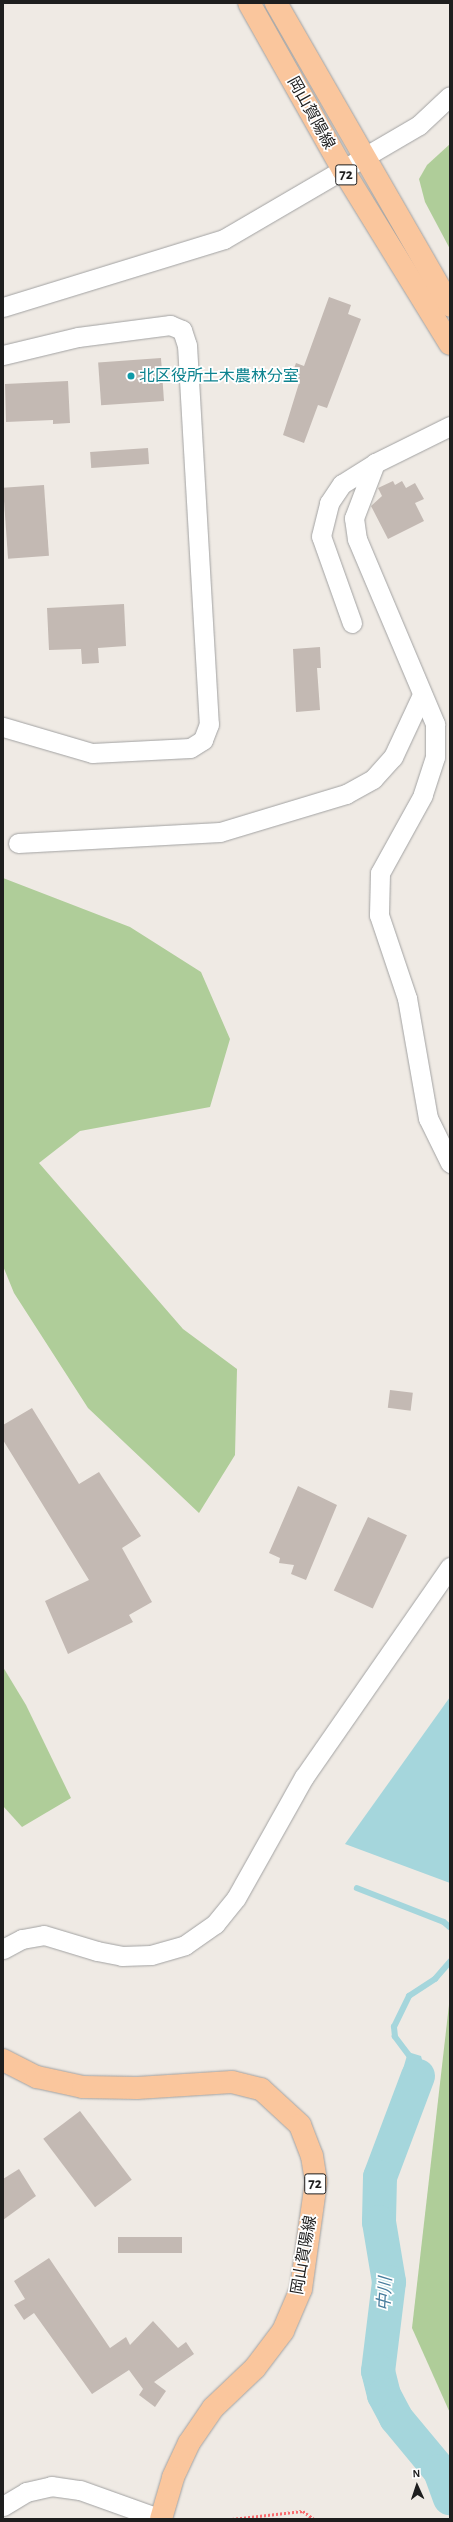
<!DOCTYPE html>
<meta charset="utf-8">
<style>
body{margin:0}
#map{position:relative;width:453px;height:2522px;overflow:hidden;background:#efeae4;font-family:"Alegreya Sans","Noto Sans JP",sans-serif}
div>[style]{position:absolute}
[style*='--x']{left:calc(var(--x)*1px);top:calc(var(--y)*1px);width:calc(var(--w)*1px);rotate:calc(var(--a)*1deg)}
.forest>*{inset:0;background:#afcd99}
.water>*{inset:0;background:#a5d6dc}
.stream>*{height:5.5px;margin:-2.75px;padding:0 2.75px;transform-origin:2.75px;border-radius:2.75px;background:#a5d6dc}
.river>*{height:34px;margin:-17px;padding:0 17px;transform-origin:17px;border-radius:17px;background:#a5d6dc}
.building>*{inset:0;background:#c3b9b3;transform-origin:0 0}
.path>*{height:2.5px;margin-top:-1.25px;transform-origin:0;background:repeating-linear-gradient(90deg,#f86c6f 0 2px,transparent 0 4px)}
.roads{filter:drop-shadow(0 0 1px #a2a2a2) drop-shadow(0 0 1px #a2a2a2)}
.minor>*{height:19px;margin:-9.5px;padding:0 9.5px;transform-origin:9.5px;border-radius:9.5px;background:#fff}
.major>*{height:22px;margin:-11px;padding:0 11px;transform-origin:11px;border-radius:11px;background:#fac69d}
.dots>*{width:11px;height:11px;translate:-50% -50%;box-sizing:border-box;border:2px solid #fff;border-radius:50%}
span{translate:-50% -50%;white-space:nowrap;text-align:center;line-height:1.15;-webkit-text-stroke:3.5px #fff;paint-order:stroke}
.shield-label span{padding:1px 3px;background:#fff;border:1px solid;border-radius:3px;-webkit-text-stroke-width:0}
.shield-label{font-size:15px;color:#1e1e1e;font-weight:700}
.street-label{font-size:16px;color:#1e1e1e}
.culture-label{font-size:16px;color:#0d838f}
.left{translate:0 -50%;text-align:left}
.water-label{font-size:17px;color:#467c9c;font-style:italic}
.frame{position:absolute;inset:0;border:4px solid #1e1e1e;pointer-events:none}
.north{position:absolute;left:397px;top:2466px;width:40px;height:40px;-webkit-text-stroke:3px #fff;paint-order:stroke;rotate:357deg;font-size:11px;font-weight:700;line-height:16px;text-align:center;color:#1e1e1e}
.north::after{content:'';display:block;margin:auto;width:14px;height:18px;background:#1e1e1e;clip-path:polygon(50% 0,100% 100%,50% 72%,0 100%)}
</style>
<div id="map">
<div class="forest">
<i style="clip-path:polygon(450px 144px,450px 249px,425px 202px,419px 179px,427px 165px)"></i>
<i style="clip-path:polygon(3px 878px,130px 927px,201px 972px,230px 1039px,210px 1107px,80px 1131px,39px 1163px,183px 1329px,237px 1369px,235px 1455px,199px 1513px,88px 1408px,14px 1293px,3px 1266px)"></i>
<i style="clip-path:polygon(3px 1667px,26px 1705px,71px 1798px,22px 1827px,3px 1806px)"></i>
<i style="clip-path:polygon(450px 1996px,450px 2413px,412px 2328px)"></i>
</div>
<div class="water">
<i style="clip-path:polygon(450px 1697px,450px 1883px,345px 1844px)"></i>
<i style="clip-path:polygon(408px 2052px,421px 2056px,430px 2088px,401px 2076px)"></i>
</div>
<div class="stream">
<i style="--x:357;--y:1888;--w:93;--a:21.3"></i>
<i style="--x:444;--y:1922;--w:8;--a:40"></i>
<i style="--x:413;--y:2061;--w:30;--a:-127"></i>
<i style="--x:395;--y:2037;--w:10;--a:-96"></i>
<i style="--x:394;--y:2027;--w:34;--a:-64"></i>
<i style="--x:409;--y:1996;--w:31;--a:-33"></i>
<i style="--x:435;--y:1979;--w:23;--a:-49"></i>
</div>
<div class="river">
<i style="--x:418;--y:2076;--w:108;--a:110.6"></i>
<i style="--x:380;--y:2177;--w:45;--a:91.3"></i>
<i style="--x:379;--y:2222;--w:61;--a:80.5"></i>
<i style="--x:389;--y:2282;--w:90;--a:97"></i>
<i style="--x:378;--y:2371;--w:25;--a:76"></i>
<i style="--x:384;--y:2395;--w:26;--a:62"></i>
<i style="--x:396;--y:2418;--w:69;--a:50.3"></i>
<i style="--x:440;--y:2471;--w:29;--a:70"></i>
</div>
<div class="building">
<i style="clip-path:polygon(329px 297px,351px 305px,348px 314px,361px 319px,327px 408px,318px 405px,304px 443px,283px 435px,300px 380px,291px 377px,296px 363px,304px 366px)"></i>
<i style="left:161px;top:358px;width:43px;height:63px;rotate:86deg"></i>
<i style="clip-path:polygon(68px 381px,70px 423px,53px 424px,53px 420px,6px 422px,5px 384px)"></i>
<i style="left:148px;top:448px;width:16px;height:58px;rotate:86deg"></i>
<i style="clip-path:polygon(393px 481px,395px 485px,402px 481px,406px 488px,415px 483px,424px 499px,415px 503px,424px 521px,388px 539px,371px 506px,382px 496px,378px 488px)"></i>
<i style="left:44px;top:485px;width:71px;height:41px;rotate:86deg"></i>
<i style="clip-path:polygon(124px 604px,126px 646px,98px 648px,99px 663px,82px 664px,81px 649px,49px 650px,47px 608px)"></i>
<i style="clip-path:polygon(320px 647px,321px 668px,317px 668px,320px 710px,296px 712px,293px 649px)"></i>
<i style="left:390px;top:1390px;width:23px;height:18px;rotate:7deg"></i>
<i style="clip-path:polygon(32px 1408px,79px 1484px,99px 1472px,141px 1536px,122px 1548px,152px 1602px,129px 1615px,133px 1622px,68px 1654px,45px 1601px,89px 1580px,3px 1440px,3px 1425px)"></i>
<i style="clip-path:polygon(298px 1486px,337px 1505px,306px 1580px,291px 1574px,294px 1565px,279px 1563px,280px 1558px,269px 1553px)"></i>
<i style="left:368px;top:1517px;width:43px;height:81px;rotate:25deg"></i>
<i style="left:80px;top:2111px;width:86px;height:46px;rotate:53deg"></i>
<i style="clip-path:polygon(19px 2169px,36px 2196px,3px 2220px,3px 2179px)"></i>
<i style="left:182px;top:2237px;width:16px;height:64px;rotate:90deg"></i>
<i style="clip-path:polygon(49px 2258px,110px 2348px,126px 2337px,130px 2345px,153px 2321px,178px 2348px,186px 2342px,194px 2354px,154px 2382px,166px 2391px,155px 2407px,139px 2395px,143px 2389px,129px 2370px,92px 2394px,34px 2313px,24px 2320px,14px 2305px,25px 2299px,14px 2281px)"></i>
</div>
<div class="path">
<i style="--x:232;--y:2519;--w:71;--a:-6.4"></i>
<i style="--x:303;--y:2511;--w:14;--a:36"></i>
</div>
<div class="roads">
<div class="minor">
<i style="--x:3;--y:307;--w:231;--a:-17.1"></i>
<i style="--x:224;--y:239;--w:226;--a:-30.3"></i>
<i style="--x:419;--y:125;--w:42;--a:-43.1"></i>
<i style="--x:3;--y:355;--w:77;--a:-13.5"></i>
<i style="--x:78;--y:337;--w:93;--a:-7.4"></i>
<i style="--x:170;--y:325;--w:13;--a:23"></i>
<i style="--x:182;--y:330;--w:16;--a:72"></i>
<i style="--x:187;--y:345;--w:380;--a:86.7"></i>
<i style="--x:209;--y:724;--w:17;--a:111"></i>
<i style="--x:203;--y:740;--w:15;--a:148"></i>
<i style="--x:190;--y:748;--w:98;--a:177.1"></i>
<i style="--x:92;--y:753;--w:93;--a:-163.7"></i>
<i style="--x:450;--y:426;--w:84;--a:153.7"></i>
<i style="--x:375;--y:463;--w:59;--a:110.9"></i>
<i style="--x:354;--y:518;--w:21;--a:82"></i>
<i style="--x:357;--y:539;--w:201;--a:67.1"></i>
<i style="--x:435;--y:724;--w:33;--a:90"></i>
<i style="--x:435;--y:757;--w:40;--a:108"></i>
<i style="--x:423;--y:795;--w:89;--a:118.9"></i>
<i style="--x:380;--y:873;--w:42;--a:91.4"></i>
<i style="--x:379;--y:915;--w:88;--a:71.4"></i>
<i style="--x:407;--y:998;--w:122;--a:80.1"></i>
<i style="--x:428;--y:1118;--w:50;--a:63.9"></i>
<i style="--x:352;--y:623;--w:92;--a:-109.6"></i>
<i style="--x:321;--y:536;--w:34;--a:-76"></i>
<i style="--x:329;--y:503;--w:23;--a:-56"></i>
<i style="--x:342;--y:484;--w:39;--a:-32"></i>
<i style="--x:18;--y:843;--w:202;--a:-3.1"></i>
<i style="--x:220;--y:832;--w:132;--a:-16.8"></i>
<i style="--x:346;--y:794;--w:31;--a:-29"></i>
<i style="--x:373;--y:779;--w:30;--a:-48"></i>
<i style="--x:393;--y:757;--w:66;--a:-65"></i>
<i style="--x:3;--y:1949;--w:21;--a:-28"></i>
<i style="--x:22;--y:1939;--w:22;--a:-10"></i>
<i style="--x:44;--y:1935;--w:55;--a:16.8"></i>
<i style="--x:97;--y:1951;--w:25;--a:11"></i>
<i style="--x:122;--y:1956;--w:29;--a:-2"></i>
<i style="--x:151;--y:1955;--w:35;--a:-16"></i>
<i style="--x:185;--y:1945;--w:37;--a:-35"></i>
<i style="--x:215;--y:1924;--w:33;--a:-51"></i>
<i style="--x:236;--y:1898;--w:139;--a:-60.7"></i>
<i style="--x:304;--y:1777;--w:256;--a:-55.2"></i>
<i style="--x:3;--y:2506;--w:27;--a:-31"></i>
<i style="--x:26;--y:2492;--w:26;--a:-13"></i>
<i style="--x:51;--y:2486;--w:29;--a:8"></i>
<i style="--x:80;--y:2490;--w:86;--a:19.7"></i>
</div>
<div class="major">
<i style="--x:249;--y:3;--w:192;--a:60.6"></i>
<i style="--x:343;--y:170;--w:204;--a:58.4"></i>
<i style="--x:276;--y:3;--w:349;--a:60.1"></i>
<i style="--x:3;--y:2060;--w:38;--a:27"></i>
<i style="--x:37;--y:2077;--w:47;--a:12.3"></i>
<i style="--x:83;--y:2087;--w:54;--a:1.1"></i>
<i style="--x:137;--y:2088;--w:95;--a:-3.6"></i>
<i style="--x:232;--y:2082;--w:30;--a:14"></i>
<i style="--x:261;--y:2089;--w:53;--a:42.7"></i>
<i style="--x:300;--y:2125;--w:33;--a:69"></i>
<i style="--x:312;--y:2156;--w:26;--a:81"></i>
<i style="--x:316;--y:2182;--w:108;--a:98"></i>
<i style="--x:301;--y:2289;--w:46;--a:113.2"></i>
<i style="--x:283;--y:2331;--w:46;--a:127.1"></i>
<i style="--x:255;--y:2368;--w:58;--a:136.4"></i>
<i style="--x:213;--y:2408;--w:42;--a:124.4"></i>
<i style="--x:189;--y:2443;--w:38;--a:115"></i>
<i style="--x:173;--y:2478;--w:43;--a:106.3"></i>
</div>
</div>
<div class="dots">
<i style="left:131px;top:376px;background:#0f9aa8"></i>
</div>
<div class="shield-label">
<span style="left:346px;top:175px">72</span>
<span style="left:315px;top:2184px">72</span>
</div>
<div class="street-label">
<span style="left:311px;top:113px;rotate:61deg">岡山賀陽線</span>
<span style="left:304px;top:2255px;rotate:-80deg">岡山賀陽線</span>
</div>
<div class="culture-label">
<span class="left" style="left:139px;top:376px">北区役所土木農林分室</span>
</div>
<div class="water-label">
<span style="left:385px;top:2294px;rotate:-87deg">中川</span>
</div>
<div class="frame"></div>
<div class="north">N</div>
</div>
